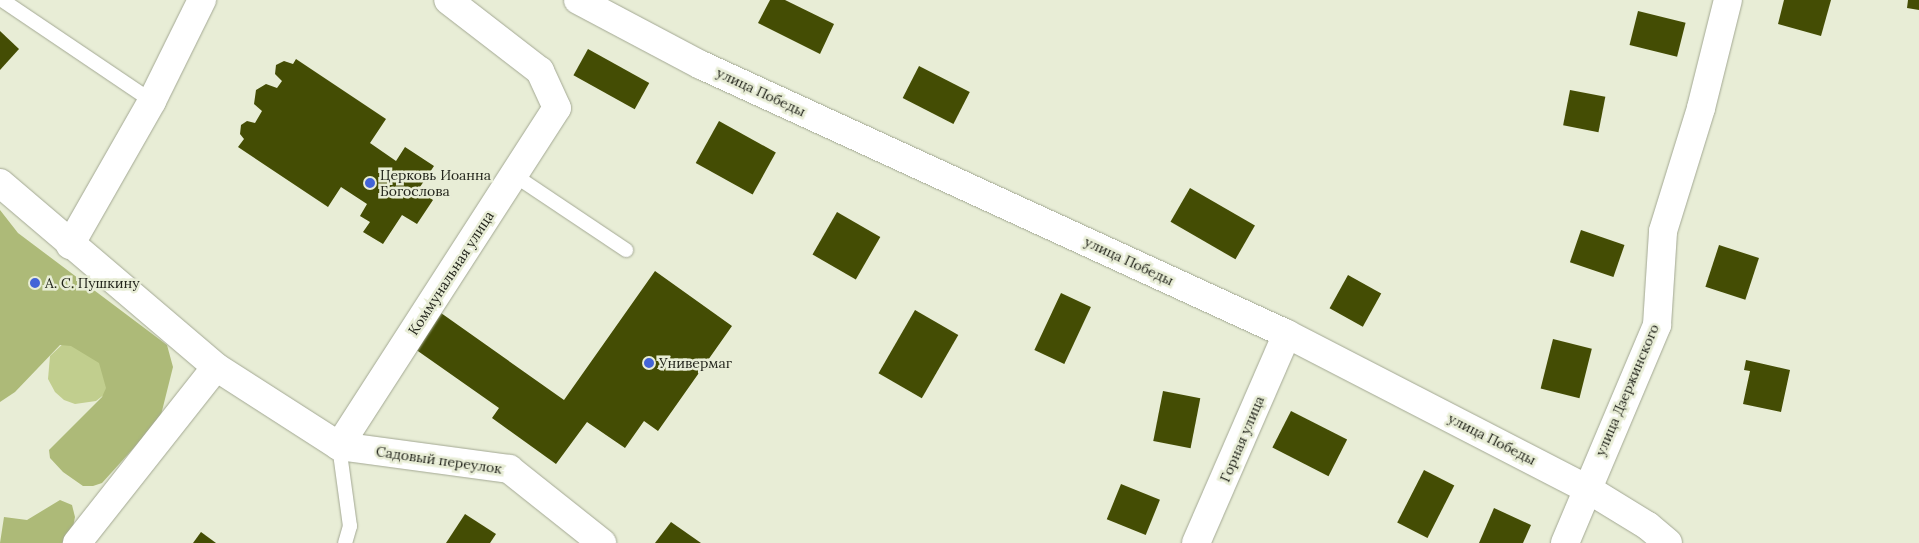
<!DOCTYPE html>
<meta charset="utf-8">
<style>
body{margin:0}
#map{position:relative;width:1919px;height:543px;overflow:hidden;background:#e8edd6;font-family:Lora,serif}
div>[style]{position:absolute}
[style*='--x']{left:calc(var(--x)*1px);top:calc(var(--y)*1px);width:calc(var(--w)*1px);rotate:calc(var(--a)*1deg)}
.green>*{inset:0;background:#c1ce8e}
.forest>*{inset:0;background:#adba78}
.building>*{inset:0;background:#444d04;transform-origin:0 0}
.roads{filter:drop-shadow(0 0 1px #a3a893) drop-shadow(0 0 1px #a3a893)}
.lane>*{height:14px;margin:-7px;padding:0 7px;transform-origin:7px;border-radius:7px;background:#fff}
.street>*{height:28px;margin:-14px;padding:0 14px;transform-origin:14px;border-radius:14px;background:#fff}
.secondary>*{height:28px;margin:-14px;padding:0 14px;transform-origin:14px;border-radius:14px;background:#fff}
.dots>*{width:14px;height:14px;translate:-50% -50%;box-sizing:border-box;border:2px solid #e8edd6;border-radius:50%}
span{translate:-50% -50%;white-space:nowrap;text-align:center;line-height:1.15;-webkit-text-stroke:5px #e8edd6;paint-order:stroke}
.street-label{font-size:14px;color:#22241b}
.poi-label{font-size:14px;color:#22241b}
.left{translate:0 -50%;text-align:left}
</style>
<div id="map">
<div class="green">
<i style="clip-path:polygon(67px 340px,112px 359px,105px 394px,96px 401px,75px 404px,64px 400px,55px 392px,48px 379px,50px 356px)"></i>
</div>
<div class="forest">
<i style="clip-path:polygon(0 210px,18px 233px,167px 345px,173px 367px,160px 419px,102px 483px,93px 486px,83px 486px,63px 472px,50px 458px,49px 450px,102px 397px,106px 388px,99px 363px,71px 346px,60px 345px,15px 392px,0 402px)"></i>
<i style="clip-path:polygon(60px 500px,72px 505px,75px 517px,73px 527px,62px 543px,0 543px,4px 517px,27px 520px)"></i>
</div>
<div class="building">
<i style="clip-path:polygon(770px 0,785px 0,834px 24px,820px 54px,758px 23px)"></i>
<i style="clip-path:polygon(1784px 0,1831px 0,1821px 36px,1778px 24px)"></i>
<i style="clip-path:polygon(1908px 0,1919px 0,1919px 10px,1907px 8px)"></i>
<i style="left:1638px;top:11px;width:49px;height:35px;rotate:14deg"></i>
<i style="clip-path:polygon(0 31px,19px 49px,0 70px)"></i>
<i style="left:588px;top:49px;width:70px;height:30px;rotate:29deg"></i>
<i style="clip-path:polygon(296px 59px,386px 119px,370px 143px,396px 161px,405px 147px,434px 166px,418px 190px,433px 200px,417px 224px,402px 215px,383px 244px,363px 232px,370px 222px,360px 216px,367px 204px,341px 187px,328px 207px,238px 147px,244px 139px,240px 134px,241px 125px,247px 121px,255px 123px,262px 111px,254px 104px,256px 90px,266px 84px,277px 88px,282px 81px,275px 74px,276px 65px,284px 61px,293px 64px)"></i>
<i style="left:919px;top:66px;width:57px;height:36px;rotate:27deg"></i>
<i style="left:1570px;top:90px;width:36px;height:36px;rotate:11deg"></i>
<i style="left:719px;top:121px;width:65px;height:48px;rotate:29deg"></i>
<i style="left:1190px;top:188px;width:75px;height:39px;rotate:30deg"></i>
<i style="left:837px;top:212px;width:50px;height:49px;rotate:30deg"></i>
<i style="left:1581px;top:230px;width:46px;height:34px;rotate:19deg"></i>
<i style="left:1719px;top:245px;width:42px;height:44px;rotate:18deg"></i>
<i style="clip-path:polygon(655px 271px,732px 326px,658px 431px,644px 421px,625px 448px,587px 422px,556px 464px,492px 418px,499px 408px,415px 349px,441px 313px,564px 400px)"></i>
<i style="left:1348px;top:275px;width:38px;height:38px;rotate:29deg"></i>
<i style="left:1061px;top:293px;width:33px;height:63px;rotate:25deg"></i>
<i style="left:915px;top:310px;width:50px;height:73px;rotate:30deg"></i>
<i style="left:1553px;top:339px;width:40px;height:51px;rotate:14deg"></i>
<i style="clip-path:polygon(1746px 360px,1790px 370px,1781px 412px,1743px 404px,1750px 371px,1744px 370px)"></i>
<i style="left:1163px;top:391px;width:38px;height:51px;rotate:11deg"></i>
<i style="left:1291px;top:411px;width:63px;height:41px;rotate:27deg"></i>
<i style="left:1424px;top:470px;width:34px;height:59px;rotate:27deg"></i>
<i style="left:1121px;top:484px;width:42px;height:38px;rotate:22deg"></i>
<i style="clip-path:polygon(1494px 508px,1531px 525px,1523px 543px,1479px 543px)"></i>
<i style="clip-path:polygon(465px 514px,496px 534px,490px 543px,446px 543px)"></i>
<i style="clip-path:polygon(671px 522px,701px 543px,655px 543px)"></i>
<i style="clip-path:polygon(201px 532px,216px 543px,193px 543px)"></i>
</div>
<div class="roads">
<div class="lane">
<i style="--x:2;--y:0;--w:181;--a:34"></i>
<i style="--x:514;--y:175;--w:135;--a:33.8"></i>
<i style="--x:339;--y:446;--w:81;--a:82.2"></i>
<i style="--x:350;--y:526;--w:18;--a:106"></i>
</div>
<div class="street">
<i style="--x:0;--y:183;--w:284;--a:40.4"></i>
<i style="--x:216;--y:367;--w:146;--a:32.7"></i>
<i style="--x:339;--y:446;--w:172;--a:7.7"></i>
<i style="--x:509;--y:469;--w:119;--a:38.5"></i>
<i style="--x:70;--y:245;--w:166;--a:-60.3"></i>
<i style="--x:152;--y:101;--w:113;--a:-63.7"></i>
<i style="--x:339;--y:446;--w:402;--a:-57.2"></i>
<i style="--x:557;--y:108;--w:41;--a:-114.7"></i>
<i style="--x:540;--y:71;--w:116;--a:-142.3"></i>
<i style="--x:77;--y:543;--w:224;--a:-51.7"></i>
<i style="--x:1196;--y:543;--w:228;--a:-66.5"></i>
<i style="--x:1565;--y:543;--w:237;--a:-67.1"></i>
<i style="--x:1657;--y:325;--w:94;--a:-86.3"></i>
<i style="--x:1663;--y:231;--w:129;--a:-72.8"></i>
<i style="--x:1701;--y:108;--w:111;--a:-76"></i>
</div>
<div class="secondary">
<i style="--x:578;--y:0;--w:139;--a:27.9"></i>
<i style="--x:701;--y:65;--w:645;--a:24.66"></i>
<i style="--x:1287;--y:334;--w:336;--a:27.3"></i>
<i style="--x:1586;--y:488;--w:73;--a:31.5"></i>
<i style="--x:1648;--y:526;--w:26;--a:40"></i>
</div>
</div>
<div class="dots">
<i style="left:370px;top:183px;background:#4364d7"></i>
<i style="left:35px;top:283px;background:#4364d7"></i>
<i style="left:649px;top:363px;background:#4364d7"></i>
</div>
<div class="street-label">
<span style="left:761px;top:92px;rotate:25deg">улица Победы</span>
<span style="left:1129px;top:261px;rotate:25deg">улица Победы</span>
<span style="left:451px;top:273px;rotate:-57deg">Коммунальная улица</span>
<span style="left:1627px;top:390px;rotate:-67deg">улица Дзержинского</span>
<span style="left:1242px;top:439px;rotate:-67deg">Горная улица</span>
<span style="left:1492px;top:439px;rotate:27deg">улица Победы</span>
<span style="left:439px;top:460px;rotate:8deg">Садовый переулок</span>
</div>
<div class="poi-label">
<span class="left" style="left:380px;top:183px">Церковь Иоанна<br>Богослова</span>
<span class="left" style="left:45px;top:283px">А. С. Пушкину</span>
<span class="left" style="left:659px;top:363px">Универмаг</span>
</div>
</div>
